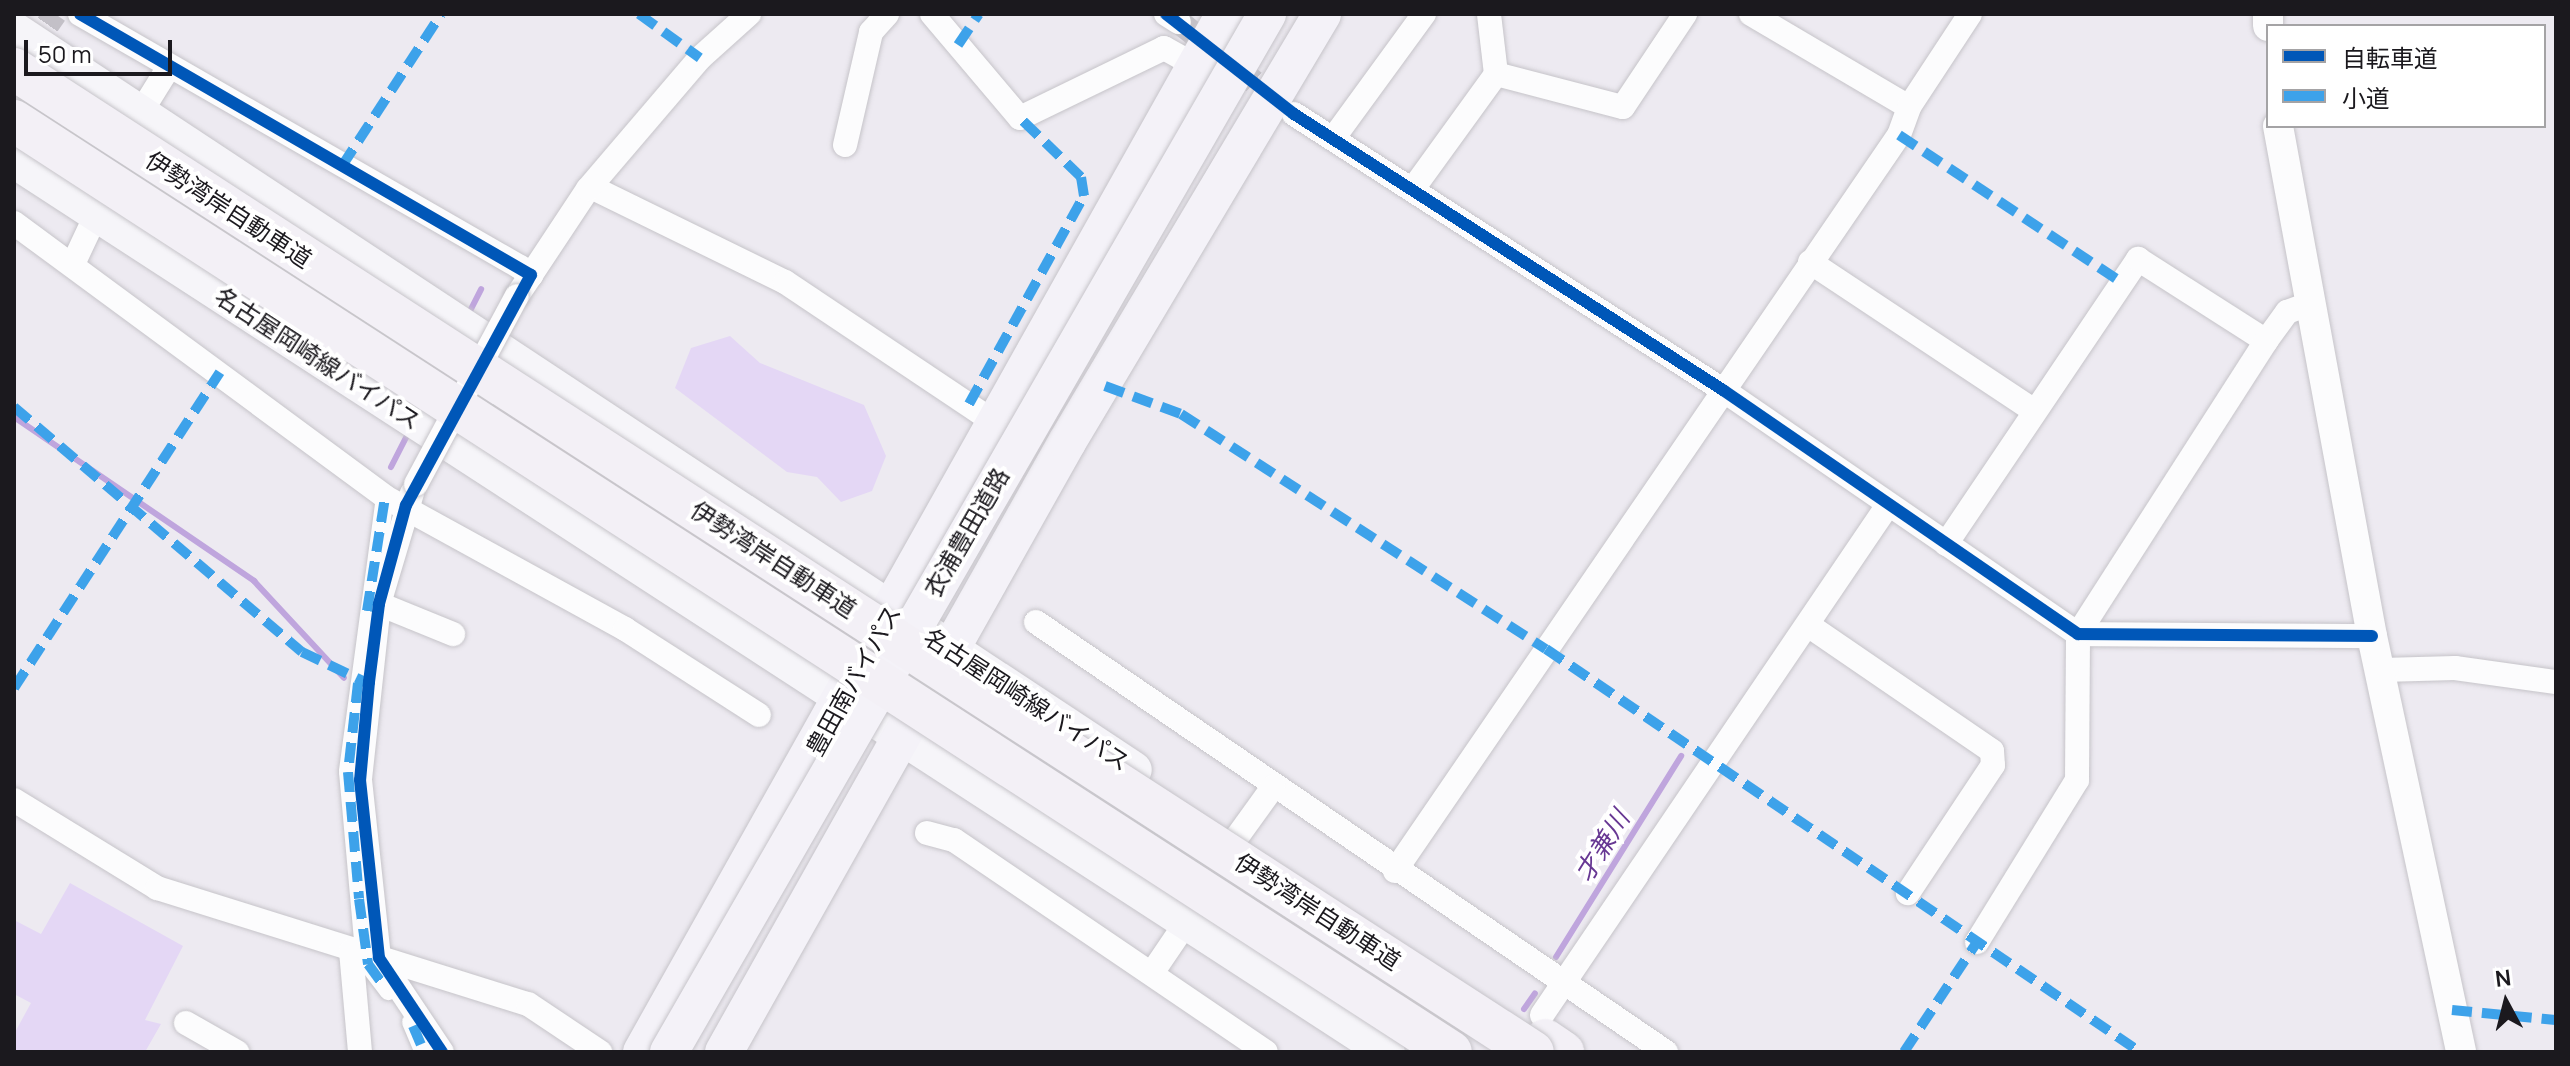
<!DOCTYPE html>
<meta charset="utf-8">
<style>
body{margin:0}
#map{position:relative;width:2570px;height:1066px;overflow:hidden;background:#edeaf1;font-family:Manrope,"Noto Sans JP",sans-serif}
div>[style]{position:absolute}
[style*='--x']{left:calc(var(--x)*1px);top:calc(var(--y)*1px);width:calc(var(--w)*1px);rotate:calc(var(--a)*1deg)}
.green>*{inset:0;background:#e4d7f5}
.stream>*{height:6px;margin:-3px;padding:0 3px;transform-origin:3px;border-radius:3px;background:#bfa5dd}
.minor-tunnel>*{height:24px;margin-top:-12px;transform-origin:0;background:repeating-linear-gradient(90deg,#c3c0c7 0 24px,transparent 0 36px)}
.roads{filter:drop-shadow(0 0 2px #c6c4c9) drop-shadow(0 0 2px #c6c4c9)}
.pedestrian>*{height:18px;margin:-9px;padding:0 9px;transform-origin:9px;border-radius:9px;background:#fcfcfd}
.minor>*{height:24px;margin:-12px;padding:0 12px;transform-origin:12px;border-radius:12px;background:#fcfcfd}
.tertiary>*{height:30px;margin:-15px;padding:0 15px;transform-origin:15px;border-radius:15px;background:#fcfcfd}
.primary>*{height:36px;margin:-18px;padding:0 18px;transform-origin:18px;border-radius:18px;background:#f6f5f9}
.trunk>*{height:38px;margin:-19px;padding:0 19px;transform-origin:19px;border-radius:19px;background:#f4f2f8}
.motorway>*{height:42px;margin:-21px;padding:0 21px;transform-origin:21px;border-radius:21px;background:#f3f0f6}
.bridges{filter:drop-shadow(0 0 2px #c6c4c9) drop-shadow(0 0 2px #c6c4c9)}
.minor-bridge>*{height:24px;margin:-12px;padding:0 12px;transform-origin:12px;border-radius:12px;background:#fcfcfd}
.trunk-bridge>*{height:38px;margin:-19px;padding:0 19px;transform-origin:19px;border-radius:19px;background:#f4f2f8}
.motorway-bridge>*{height:42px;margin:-21px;padding:0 21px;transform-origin:21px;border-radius:21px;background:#f3f0f6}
.quiet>*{height:10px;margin-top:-5px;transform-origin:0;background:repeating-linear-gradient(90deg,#3da2ea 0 20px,transparent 0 30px)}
.cycleway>*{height:12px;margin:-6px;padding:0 6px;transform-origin:6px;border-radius:6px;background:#0057b8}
span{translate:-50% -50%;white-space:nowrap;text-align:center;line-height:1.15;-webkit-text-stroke:8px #fff;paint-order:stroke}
.street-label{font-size:24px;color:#1b191e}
.water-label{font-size:26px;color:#673793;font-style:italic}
.frame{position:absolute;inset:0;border:16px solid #1b191e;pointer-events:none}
.legend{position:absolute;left:2266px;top:24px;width:280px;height:104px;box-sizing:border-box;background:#fff;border:2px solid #a4a3a5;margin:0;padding:10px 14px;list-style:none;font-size:24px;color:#1b191e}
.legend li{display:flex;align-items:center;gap:16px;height:40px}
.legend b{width:40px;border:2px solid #a4a3a5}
.north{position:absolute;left:2466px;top:962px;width:80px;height:80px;-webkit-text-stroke:6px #fff;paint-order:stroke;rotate:353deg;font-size:22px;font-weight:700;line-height:32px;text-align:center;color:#1b191e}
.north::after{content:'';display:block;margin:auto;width:28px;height:36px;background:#1b191e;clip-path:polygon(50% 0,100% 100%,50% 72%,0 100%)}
.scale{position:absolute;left:24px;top:40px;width:148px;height:36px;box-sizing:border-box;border:4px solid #1b191e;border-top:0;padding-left:10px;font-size:24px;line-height:28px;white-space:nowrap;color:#1b191e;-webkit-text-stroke:6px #fff;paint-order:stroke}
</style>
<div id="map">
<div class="green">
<i style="clip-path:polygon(730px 336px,760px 363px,864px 405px,886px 456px,872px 491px,841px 502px,817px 477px,787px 472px,675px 388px,691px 348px)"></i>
<i style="clip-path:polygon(70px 883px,183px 946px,145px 1020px,161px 1024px,145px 1052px,14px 1052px,14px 1034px,31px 1003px,14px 994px,14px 920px,41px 934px)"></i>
</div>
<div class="stream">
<i style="--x:468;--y:315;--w:29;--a:-63"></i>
<i style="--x:14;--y:417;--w:291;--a:34.3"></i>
<i style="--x:254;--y:581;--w:132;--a:47.1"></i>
<i style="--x:391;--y:467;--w:39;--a:-63"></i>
<i style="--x:1556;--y:957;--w:237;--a:-58.1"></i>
<i style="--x:1524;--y:1009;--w:19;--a:-55"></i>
</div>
<div class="minor-tunnel">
<i style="--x:1179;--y:22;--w:133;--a:38.6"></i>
<i style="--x:27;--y:54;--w:49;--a:-55"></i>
</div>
<div class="roads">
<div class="pedestrian">
<i style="--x:385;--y:497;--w:277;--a:97.7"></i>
<i style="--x:348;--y:772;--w:170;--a:84.9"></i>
<i style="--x:363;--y:941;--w:24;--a:78"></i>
<i style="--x:368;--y:964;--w:34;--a:53"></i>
<i style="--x:411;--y:1022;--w:33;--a:67"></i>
</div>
<div class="minor">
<i style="--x:80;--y:14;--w:508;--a:29.9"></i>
<i style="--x:520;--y:267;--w:14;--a:36"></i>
<i style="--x:531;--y:275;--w:25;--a:124"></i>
<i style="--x:932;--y:14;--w:136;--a:49.8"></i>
<i style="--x:1020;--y:118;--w:160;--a:-25.9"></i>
<i style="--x:1164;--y:48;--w:35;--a:29"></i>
<i style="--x:1166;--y:14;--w:15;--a:32"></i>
<i style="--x:1751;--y:14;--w:183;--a:30.5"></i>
<i style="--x:1496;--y:74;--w:131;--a:14.6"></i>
<i style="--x:1623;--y:107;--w:112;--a:-56.3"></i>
<i style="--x:141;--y:112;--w:49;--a:-58.2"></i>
<i style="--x:1294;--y:114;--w:510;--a:32.76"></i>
<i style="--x:1723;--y:390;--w:431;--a:34.5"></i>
<i style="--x:2078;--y:634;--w:294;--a:0.4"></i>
<i style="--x:1335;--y:136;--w:151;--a:-53.9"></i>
<i style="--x:845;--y:145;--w:116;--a:-77"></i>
<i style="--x:871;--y:32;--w:24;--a:-48"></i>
<i style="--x:1415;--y:186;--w:138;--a:-54.1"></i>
<i style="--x:1496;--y:74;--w:60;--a:-96.7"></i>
<i style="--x:591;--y:187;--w:216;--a:26.1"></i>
<i style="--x:785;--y:282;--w:255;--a:33.8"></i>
<i style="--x:14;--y:223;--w:461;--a:36.4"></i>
<i style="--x:385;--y:497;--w:274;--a:28.8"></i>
<i style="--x:625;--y:629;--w:159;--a:32.7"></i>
<i style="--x:74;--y:262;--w:54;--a:-64.9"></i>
<i style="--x:1810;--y:262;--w:269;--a:33.6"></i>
<i style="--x:531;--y:275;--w:103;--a:-56.5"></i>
<i style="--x:588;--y:189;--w:172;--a:-49.5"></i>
<i style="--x:700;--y:58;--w:66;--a:-41.9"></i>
<i style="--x:412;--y:493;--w:116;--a:106.6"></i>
<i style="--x:379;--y:604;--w:177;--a:96.2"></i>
<i style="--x:360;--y:780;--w:179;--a:83.9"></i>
<i style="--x:379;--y:958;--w:113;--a:56.2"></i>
<i style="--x:1946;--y:544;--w:344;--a:-56"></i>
<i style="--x:2138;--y:259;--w:152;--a:32.6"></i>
<i style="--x:379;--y:604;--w:80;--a:22.1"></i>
<i style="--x:1036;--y:622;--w:763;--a:34.32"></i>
<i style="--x:1808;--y:625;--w:223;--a:34.4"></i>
<i style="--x:1992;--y:751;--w:14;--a:86"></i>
<i style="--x:1993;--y:765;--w:154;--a:123.6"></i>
<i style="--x:2382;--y:670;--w:73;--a:-1.6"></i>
<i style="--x:2455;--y:668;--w:102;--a:7.9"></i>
<i style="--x:14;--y:800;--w:168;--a:31.6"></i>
<i style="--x:157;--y:888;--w:389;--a:17.4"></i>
<i style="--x:528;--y:1004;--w:87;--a:33.7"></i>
<i style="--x:927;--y:833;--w:28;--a:15"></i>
<i style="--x:954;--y:840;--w:377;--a:34.2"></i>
<i style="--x:1237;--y:837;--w:62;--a:-54.2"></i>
<i style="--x:1395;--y:871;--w:892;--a:-55.6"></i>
<i style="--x:1899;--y:135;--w:30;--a:-70"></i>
<i style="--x:1909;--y:107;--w:111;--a:-56.7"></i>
<i style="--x:1977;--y:942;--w:190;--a:-58.3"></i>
<i style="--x:2077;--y:780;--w:146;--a:-89.6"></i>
<i style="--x:2078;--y:634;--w:348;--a:-57.3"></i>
<i style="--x:2266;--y:341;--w:36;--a:-54"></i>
<i style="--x:2287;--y:312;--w:23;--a:-20"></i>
<i style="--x:351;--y:951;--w:101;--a:84.9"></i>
<i style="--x:1152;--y:973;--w:57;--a:-55.8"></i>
<i style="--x:1542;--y:1015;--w:616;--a:-55.85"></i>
<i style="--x:186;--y:1023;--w:59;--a:29.6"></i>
</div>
<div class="tertiary">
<i style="--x:2268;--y:14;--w:12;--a:90"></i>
<i style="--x:2278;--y:126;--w:519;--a:79.56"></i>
<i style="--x:2372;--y:636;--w:425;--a:77.9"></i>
</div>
<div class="primary">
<i style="--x:14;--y:30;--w:1342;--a:33.45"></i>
<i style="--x:14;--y:160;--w:1637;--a:33.01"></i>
</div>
<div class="trunk">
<i style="--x:642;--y:1052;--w:1191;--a:-60.68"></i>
<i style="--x:724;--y:1052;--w:700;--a:-60.65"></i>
<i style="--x:1067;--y:442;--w:498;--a:-59.2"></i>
</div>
<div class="motorway">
<i style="--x:1545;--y:1040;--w:22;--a:34"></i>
</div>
</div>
<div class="bridges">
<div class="minor-bridge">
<i style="--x:416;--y:484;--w:213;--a:-61.8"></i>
</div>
<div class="trunk-bridge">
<i style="--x:669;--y:1052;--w:1198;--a:-60.05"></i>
</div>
<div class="motorway-bridge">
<i style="--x:14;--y:69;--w:1809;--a:32.91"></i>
<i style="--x:14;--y:121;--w:1712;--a:32.94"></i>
</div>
</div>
<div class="quiet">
<i style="--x:639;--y:14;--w:75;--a:35.8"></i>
<i style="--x:958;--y:45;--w:37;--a:-56"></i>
<i style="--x:1899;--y:135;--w:265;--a:33.5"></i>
<i style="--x:342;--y:166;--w:181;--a:-56.9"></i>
<i style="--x:1105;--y:386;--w:81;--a:20.2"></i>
<i style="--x:1181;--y:414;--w:434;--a:32.8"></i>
<i style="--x:1546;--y:649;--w:718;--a:34.15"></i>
<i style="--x:969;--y:404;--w:238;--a:-61.1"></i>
<i style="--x:1084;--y:196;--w:19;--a:-99"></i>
<i style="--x:1081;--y:177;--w:85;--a:-136"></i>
<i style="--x:14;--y:407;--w:378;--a:40.4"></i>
<i style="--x:302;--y:652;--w:70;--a:25.5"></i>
<i style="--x:367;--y:611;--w:115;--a:-81"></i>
<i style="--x:358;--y:683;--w:90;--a:96.4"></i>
<i style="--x:348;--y:772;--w:127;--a:85"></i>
<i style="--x:359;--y:899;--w:66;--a:82.1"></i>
<i style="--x:368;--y:964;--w:29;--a:54"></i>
<i style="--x:14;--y:688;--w:377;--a:-56.9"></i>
<i style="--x:2452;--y:1010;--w:104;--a:5.5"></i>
<i style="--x:413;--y:1026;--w:28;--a:67"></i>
<i style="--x:1904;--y:1052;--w:132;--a:-56.4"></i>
</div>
<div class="cycleway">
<i style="--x:80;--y:14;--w:521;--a:30.06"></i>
<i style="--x:531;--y:275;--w:262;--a:118.5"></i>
<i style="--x:406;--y:505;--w:103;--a:105.3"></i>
<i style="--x:379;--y:604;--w:79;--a:97.3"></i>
<i style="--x:369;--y:682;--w:98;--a:95.2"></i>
<i style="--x:360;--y:780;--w:179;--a:83.9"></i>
<i style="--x:379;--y:958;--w:113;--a:56.2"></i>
<i style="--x:1166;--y:14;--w:162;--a:38"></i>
<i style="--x:1294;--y:114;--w:510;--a:32.76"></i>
<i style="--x:1723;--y:390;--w:431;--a:34.5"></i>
<i style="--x:2078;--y:634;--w:294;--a:0.4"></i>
</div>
<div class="street-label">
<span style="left:229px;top:209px;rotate:33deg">伊勢湾岸自動車道</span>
<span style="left:318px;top:358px;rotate:33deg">名古屋岡崎線バイパス</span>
<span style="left:966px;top:532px;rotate:-60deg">衣浦豊田道路</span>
<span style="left:774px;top:559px;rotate:33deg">伊勢湾岸自動車道</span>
<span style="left:853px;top:680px;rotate:-61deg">豊田南バイパス</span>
<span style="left:1027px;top:699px;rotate:33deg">名古屋岡崎線バイパス</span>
<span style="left:1318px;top:911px;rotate:33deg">伊勢湾岸自動車道</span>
</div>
<div class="water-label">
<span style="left:1602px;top:846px;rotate:-58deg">才兼川</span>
</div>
<div class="frame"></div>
<ul class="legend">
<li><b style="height:10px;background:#0057b8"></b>自転車道</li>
<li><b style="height:10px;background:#3da2ea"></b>小道</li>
</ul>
<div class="north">N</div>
<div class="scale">50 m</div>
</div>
